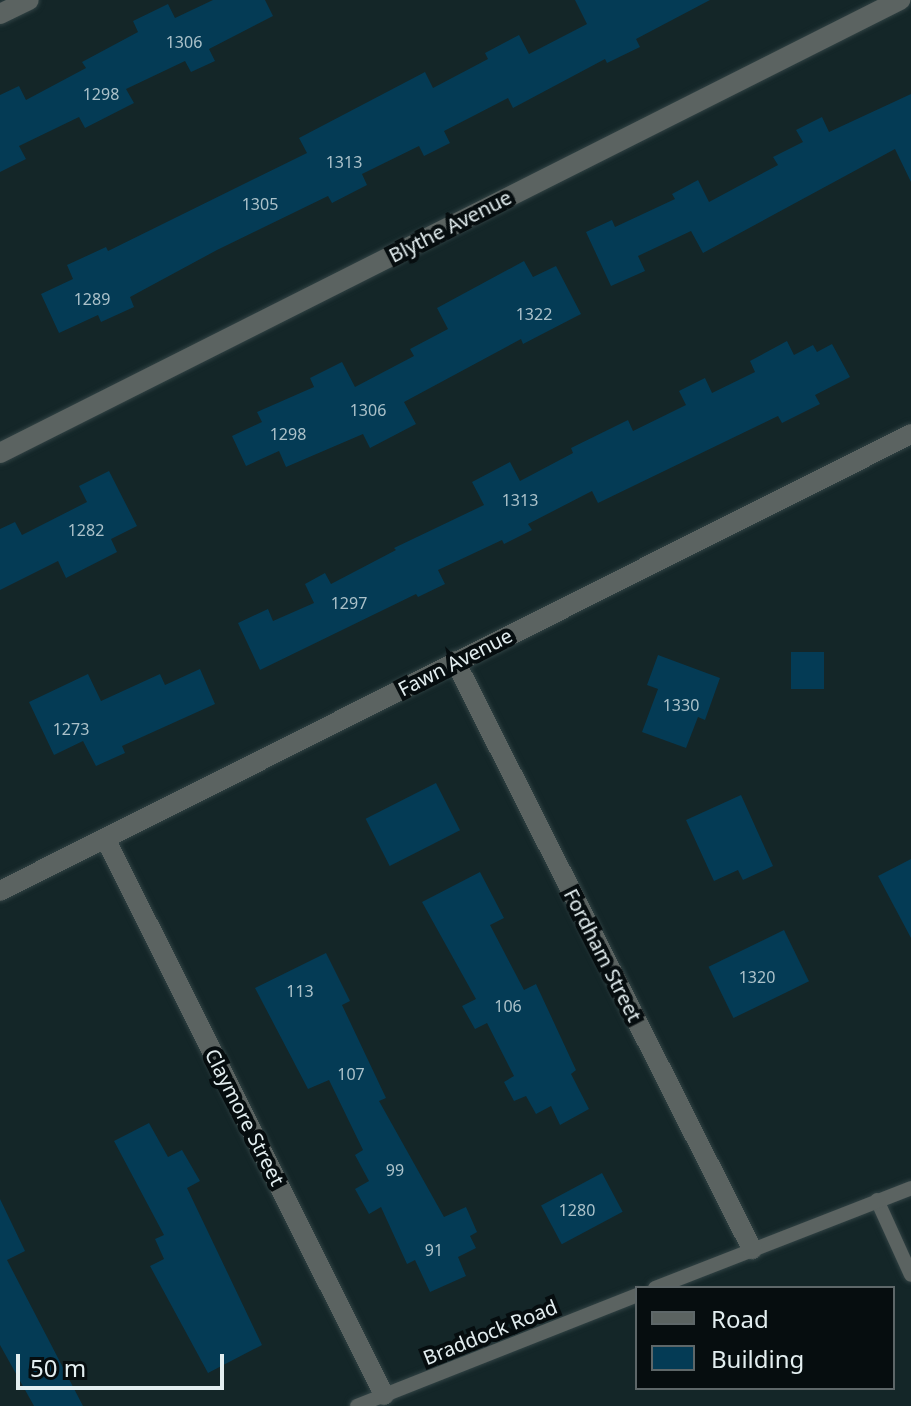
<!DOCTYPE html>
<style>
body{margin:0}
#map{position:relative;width:911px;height:1406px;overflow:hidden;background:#142628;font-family:"Noto Sans",sans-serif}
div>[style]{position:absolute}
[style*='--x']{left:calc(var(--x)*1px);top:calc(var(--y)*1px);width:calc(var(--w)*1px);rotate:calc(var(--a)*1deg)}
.building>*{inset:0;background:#043b55;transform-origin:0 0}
.roads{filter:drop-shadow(0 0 2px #314244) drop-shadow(0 0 2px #314244)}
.service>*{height:14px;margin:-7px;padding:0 7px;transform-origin:7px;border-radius:7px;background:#5b6361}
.minor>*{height:20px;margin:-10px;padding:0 10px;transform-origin:10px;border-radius:10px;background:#5b6361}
span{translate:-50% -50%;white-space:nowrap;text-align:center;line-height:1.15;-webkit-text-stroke:8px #060d0f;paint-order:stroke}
.number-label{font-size:16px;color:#abc1c9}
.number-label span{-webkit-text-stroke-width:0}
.street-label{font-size:20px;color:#e3eef0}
.legend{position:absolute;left:635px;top:1286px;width:260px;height:104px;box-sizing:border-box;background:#060d0f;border:2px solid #5e6769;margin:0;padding:10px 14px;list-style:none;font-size:24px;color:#e3eef0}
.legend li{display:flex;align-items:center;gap:16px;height:40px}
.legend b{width:40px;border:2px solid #5e6769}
.scale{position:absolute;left:16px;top:1354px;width:208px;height:36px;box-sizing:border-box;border:4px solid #e3eef0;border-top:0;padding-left:10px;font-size:24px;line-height:28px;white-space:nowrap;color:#e3eef0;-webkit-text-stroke:6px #060d0f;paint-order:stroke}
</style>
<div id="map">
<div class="building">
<i style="clip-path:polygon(213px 0,265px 0,273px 16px,209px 49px,215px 61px,191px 72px,185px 61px,126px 89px,134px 103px,85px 128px,79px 117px,19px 146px,26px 159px,0 172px,0 95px,19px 86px,26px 100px,86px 68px,82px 62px,138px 32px,133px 21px,168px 4px,175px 18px)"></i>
<i style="clip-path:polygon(575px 0,710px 0,636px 39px,640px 47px,607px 63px,605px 59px,513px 108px,508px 98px,444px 131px,450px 143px,424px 156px,419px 146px,362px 174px,367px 185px,332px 203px,328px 196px,217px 250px,130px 297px,134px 307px,101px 322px,98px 315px,59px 333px,41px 294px,73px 279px,67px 265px,106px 247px,108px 251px,307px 153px,299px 138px,425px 72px,433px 88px,488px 59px,485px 53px,519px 35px,529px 54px,587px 24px)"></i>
<i style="clip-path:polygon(911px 94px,911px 182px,895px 149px,703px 253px,691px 231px,638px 256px,645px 271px,611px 286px,586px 232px,612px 220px,615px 227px,675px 199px,672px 194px,698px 180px,709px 202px,778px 165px,773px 157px,803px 142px,796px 130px,822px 117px,829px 132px)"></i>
<i style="clip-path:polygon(524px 261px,533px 277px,556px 266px,581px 314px,523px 344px,521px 339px,404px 402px,416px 424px,370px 448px,363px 434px,286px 467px,279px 451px,246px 466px,232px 436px,262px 422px,257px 412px,314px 387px,310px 378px,342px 362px,355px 387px,414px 356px,410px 349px,448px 329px,437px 308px)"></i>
<i style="clip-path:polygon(787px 341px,794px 355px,813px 345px,817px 352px,832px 344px,850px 377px,815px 395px,820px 404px,782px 423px,778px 416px,598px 503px,592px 491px,528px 524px,532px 530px,504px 544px,502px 540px,438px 570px,445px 584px,418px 597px,416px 594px,260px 670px,238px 623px,268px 609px,273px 621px,314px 603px,305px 584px,325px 573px,331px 584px,396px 550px,394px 548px,484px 505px,472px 482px,510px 462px,520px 481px,573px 453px,571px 448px,628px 420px,633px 431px,686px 405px,679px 391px,705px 378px,712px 393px,755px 372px,750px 361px)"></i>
<i style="clip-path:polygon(109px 471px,137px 526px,111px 539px,117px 552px,66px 578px,58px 561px,0 590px,0 529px,15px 522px,22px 535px,87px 502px,79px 486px)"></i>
<i style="left:791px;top:652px;width:33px;height:37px"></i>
<i style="clip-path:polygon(658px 655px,720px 678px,705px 720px,698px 717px,686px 748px,642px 732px,658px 689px,647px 685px)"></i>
<i style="clip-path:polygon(200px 669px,215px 704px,122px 746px,125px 753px,96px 766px,83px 741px,54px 755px,29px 702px,88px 674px,101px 701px,160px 674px,165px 685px)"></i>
<i style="left:436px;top:783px;width:53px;height:79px;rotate:63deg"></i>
<i style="clip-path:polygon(741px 795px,773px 866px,743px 880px,738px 870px,714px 881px,686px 820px)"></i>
<i style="clip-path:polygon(911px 859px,911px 938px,878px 876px)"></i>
<i style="clip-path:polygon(480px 872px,504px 918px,490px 925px,524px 990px,536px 984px,576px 1070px,571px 1074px,589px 1109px,560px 1125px,551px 1106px,536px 1114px,526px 1096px,514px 1101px,504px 1082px,514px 1076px,487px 1023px,475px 1029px,462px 1006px,476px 999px,422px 902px)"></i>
<i style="left:784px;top:930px;width:57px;height:84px;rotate:64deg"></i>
<i style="clip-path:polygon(326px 953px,350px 1001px,342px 1005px,386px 1098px,379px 1101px,444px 1217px,466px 1207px,477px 1232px,470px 1236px,476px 1248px,458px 1257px,466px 1276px,430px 1292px,415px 1260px,407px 1264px,381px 1207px,369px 1214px,355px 1189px,369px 1181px,355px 1155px,363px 1150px,329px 1080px,308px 1089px,255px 988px)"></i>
<i style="clip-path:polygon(149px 1123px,168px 1157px,182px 1150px,200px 1181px,187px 1188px,262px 1345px,208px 1373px,150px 1266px,164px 1259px,155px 1239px,164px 1235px,114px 1141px)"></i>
<i style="left:602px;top:1173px;width:44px;height:69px;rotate:62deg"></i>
<i style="clip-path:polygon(0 1199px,25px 1251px,7px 1260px,83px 1406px,34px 1406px,0 1345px)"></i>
</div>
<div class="roads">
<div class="service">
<i style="--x:877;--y:1200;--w:82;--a:65.6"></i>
<i style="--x:655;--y:1288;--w:275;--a:-21.3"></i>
<i style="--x:357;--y:1406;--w:301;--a:-21.6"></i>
</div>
<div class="minor">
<i style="--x:0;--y:14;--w:32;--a:-26"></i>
<i style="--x:0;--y:453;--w:1008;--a:-26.72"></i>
<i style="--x:455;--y:661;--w:659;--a:63.2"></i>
<i style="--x:105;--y:838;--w:623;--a:63.39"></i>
<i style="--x:0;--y:891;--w:1019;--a:-26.64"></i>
</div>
</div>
<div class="number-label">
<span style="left:184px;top:42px">1306</span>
<span style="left:101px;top:94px">1298</span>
<span style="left:344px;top:162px">1313</span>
<span style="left:260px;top:204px">1305</span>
<span style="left:92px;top:299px">1289</span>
<span style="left:534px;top:314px">1322</span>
<span style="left:368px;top:410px">1306</span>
<span style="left:288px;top:434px">1298</span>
<span style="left:520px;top:500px">1313</span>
<span style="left:86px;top:530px">1282</span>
<span style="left:349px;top:603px">1297</span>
<span style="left:681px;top:705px">1330</span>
<span style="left:71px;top:729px">1273</span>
<span style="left:757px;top:977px">1320</span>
<span style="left:300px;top:991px">113</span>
<span style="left:508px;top:1006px">106</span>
<span style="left:351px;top:1074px">107</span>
<span style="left:395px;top:1170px">99</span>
<span style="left:577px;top:1210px">1280</span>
<span style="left:434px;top:1250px">91</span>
</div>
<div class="street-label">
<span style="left:450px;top:226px;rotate:-27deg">Blythe Avenue</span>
<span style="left:455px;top:662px;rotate:-27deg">Fawn Avenue</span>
<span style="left:603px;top:955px;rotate:63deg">Fordham Street</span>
<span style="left:245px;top:1117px;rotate:63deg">Claymore Street</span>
<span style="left:490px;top:1332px;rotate:-22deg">Braddock Road</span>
</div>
<ul class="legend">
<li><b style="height:10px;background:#5b6361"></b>Road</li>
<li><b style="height:22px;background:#043b55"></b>Building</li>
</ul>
<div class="scale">50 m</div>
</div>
